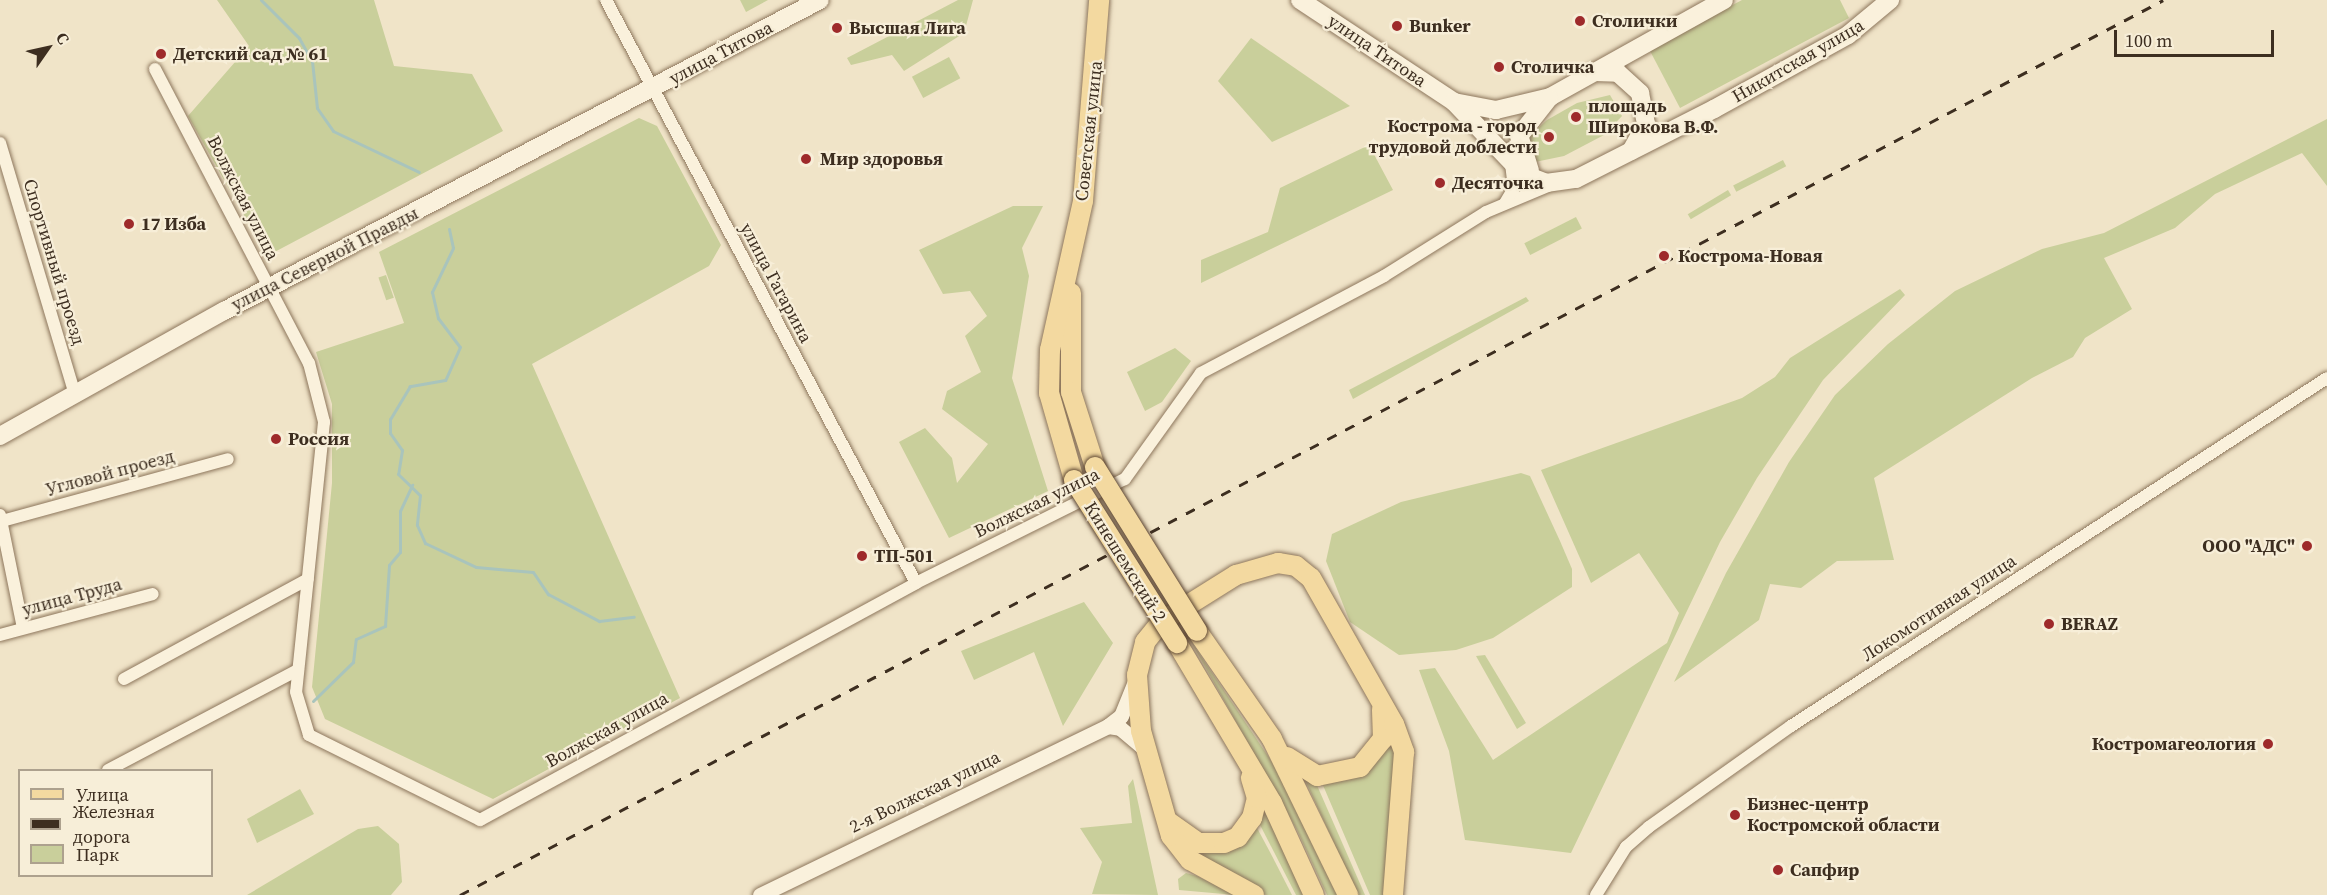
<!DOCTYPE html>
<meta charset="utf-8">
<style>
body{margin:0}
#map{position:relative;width:2327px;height:895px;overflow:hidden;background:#f0e4c8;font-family:"Source Serif 4",serif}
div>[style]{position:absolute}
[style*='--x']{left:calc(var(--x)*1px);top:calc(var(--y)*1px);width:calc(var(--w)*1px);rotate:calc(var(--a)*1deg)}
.green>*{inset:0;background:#c9cf9b;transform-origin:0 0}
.stream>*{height:3px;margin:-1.5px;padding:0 1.5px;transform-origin:1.5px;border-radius:1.5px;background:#a9c4bc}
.roads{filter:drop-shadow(0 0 2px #8d765c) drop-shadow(0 0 2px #8d765c)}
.minor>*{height:12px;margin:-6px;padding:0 6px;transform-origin:6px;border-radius:6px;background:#faf1dc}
.tertiary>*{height:15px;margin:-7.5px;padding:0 7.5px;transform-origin:7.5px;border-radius:7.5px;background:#faf1dc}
.secondary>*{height:18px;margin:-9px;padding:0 9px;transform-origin:9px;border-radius:9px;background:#faf1dc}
.primary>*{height:20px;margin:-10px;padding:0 10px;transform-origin:10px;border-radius:10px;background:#f3d9a0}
.rail>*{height:3px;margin-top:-1.5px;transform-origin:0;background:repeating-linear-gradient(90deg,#3d2e20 0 10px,transparent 0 20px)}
.bridges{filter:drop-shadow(0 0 2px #5b4430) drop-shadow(0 0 2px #5b4430)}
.primary-bridge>*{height:20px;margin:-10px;padding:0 10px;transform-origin:10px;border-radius:10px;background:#f3d9a0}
.dots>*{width:16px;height:16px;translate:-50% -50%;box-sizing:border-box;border:3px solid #f7eed8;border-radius:50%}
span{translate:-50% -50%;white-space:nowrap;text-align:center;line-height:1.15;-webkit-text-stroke:4.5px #f7eed8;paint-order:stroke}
.poi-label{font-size:18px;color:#3d2e20;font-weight:700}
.left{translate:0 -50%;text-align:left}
.right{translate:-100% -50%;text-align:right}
.street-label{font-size:18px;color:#3d2e20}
.legend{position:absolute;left:18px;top:769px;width:195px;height:108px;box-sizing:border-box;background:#f7eed8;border:2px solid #ada18e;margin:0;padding:8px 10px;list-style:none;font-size:18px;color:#3d2e20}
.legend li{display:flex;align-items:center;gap:12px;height:30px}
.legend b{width:30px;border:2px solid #ada18e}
.north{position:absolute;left:18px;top:18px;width:60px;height:60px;-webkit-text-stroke:4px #f7eed8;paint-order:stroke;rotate:56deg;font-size:16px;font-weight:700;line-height:24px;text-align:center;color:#3d2e20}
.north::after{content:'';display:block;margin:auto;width:21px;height:27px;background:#3d2e20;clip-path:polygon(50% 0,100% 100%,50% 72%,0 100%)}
.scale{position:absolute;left:2114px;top:30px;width:160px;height:27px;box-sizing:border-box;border:3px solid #3d2e20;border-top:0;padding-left:8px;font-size:18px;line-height:21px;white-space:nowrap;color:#3d2e20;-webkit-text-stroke:4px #f7eed8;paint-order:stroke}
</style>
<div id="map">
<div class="green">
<i style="clip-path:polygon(217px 0,374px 0,394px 66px,472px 74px,503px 131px,267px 256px,188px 116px,249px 46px)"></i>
<i style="clip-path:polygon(740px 0,768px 0,746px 12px)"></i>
<i style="clip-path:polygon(958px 0,973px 0,964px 33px,904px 71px,892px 55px,851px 65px,847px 58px)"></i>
<i style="clip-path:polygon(1742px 0,1840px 0,1849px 18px,1680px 108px,1649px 49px)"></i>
<i style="clip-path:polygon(1251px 38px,1350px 106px,1272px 142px,1218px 81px)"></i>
<i style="left:949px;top:57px;width:24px;height:42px;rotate:62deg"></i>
<i style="clip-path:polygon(1610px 95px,1622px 116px,1604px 135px,1564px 156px,1535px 162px,1525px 140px,1547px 120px,1577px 103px)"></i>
<i style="clip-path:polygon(639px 118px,657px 126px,721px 245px,709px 266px,532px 364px,680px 698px,493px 799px,325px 719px,312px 687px,332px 483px,332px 404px,316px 352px,404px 323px,379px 252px)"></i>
<i style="clip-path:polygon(2327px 119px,2327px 186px,2302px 153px,2215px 194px,2175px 228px,2104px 258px,2132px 309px,2085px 338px,2073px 357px,2032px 378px,1874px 478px,1894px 560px,1837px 561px,1801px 588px,1770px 584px,1759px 620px,1674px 682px,1726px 573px,1789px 462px,1835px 395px,1888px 344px,1955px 291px,2042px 249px,2104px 233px)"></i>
<i style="clip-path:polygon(1369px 145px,1393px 190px,1201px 283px,1201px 260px,1268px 232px,1280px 188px)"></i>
<i style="left:1783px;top:160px;width:7px;height:56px;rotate:63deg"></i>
<i style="left:1728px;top:190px;width:6px;height:47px;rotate:59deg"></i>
<i style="clip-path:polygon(1013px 206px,1043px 206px,1022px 248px,1029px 276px,1012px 378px,1048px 491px,949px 538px,899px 442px,925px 428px,952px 458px,957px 483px,988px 444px,942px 409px,947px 391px,981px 372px,965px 336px,987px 316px,970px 291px,943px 294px,919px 250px)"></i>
<i style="left:1576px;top:217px;width:13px;height:58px;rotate:63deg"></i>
<i style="left:386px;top:275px;width:24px;height:8px;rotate:71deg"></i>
<i style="clip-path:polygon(1900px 289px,1905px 295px,1823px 380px,1757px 478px,1720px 542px,1571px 853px,1465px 840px,1449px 751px,1419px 670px,1435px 668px,1493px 760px,1667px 643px,1679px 613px,1639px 553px,1591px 583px,1541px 470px,1742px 398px,1775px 377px,1790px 358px)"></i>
<i style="clip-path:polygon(1526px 297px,1529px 301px,1353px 399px,1349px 390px)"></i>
<i style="clip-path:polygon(1175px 348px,1191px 361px,1162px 402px,1145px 411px,1127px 372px)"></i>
<i style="clip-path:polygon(1521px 473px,1530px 476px,1560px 541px,1572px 569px,1572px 587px,1493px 638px,1456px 650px,1399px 655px,1350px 622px,1326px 561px,1332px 534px,1401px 502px)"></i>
<i style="clip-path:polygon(1084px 602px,1113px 643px,1063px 726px,1034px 652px,974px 680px,961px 651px)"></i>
<i style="clip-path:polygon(1190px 640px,1274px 765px,1339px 895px,1327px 895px,1297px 830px)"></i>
<i style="clip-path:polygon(1485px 655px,1526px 723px,1517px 729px,1476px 656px)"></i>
<i style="clip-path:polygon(1392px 734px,1398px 752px,1386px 895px,1370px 895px,1322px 783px,1348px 780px,1370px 770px)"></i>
<i style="clip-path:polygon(1133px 779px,1158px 895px,1092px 894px,1102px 862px,1080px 828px,1132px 823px,1128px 786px)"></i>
<i style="clip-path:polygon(1305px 780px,1316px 783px,1365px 895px,1358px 895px)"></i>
<i style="clip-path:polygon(300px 789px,314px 814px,257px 843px,247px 819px)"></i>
<i style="clip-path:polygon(1265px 804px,1309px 895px,1296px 895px,1258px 821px)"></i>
<i style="clip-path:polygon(378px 826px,399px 844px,402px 882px,391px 895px,247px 895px,358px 829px)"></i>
<i style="clip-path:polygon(1256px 826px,1271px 854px,1292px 895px,1266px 895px,1200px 859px,1188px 844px)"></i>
<i style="clip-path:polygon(1186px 873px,1197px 876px,1235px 895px,1179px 890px,1178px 879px)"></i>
</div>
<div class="stream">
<i style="--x:261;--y:0;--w:54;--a:45"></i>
<i style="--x:299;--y:38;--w:26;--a:61"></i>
<i style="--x:312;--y:61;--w:47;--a:83.9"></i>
<i style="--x:317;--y:108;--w:28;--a:55"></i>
<i style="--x:333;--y:131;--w:95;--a:25.5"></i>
<i style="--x:449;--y:229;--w:19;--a:78"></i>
<i style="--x:453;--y:248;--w:49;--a:115.5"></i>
<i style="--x:432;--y:292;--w:27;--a:77"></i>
<i style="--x:438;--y:318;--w:36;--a:53"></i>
<i style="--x:460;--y:347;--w:36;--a:114"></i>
<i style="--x:445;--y:380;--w:36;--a:170"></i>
<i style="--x:410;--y:386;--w:39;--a:121"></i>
<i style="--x:390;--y:419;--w:14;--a:90"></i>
<i style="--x:390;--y:433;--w:21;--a:55"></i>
<i style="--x:402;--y:450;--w:24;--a:99"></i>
<i style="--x:398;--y:474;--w:30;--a:44"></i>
<i style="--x:420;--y:495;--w:30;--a:96"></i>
<i style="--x:417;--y:525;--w:20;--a:66"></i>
<i style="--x:425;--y:543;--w:56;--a:25.2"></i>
<i style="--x:476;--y:567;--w:57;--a:5"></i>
<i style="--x:533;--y:572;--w:27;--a:56"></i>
<i style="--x:548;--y:594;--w:58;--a:27.9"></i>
<i style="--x:599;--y:621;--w:35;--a:-7"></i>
<i style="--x:313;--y:701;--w:56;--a:-44.3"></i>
<i style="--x:353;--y:662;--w:23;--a:-83"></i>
<i style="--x:356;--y:639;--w:32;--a:-24"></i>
<i style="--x:385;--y:626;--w:61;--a:-86.2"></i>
<i style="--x:389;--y:565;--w:17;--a:-50"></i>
<i style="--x:400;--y:552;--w:41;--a:-90"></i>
<i style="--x:400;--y:511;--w:29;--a:-65"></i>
</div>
<div class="roads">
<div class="minor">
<i style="--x:606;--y:0;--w:660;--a:62"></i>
<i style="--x:155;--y:69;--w:332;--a:62.4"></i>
<i style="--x:309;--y:363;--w:61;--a:75.7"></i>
<i style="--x:324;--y:422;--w:271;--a:95.9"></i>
<i style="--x:296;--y:692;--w:45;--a:73.2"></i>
<i style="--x:309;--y:735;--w:191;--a:26.4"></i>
<i style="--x:480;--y:820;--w:496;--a:-28.5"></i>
<i style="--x:916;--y:583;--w:233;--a:-26.5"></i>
<i style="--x:1125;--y:479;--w:130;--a:-54.4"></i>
<i style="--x:1201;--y:373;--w:207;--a:-27.9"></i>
<i style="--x:1384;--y:276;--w:120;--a:-32.1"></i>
<i style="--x:1486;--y:212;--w:73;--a:-22.7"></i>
<i style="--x:0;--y:143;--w:260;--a:73.4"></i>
<i style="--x:1505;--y:203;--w:17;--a:-59"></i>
<i style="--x:1514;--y:188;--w:31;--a:-97"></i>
<i style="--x:1510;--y:157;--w:23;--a:-67"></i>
<i style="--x:0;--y:515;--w:115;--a:78.5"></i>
<i style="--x:2;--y:521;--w:234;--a:-15.3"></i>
<i style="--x:0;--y:635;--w:158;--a:-15"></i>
<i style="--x:124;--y:679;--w:209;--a:-28.5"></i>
<i style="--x:108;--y:770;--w:215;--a:-27.8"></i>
<i style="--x:1596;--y:895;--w:57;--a:-58"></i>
<i style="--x:1626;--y:847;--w:30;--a:-41"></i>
<i style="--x:1649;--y:827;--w:174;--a:-35.4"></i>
<i style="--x:1791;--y:726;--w:639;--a:-32.99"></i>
</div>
<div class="tertiary">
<i style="--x:1108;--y:726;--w:12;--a:9"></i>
<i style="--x:1120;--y:728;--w:33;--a:40"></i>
<i style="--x:760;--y:895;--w:387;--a:-25.9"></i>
<i style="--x:1108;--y:726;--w:16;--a:-38"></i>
<i style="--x:1121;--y:716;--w:37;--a:-68"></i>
</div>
<div class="secondary">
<i style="--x:1300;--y:0;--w:185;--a:33.5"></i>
<i style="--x:1454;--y:102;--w:100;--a:46.2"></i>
<i style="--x:1523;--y:174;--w:25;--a:21"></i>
<i style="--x:1546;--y:183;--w:30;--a:-8"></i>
<i style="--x:1576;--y:179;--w:155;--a:-26.9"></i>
<i style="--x:1714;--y:109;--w:153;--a:-28.9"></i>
<i style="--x:1848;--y:35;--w:55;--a:-39.8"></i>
<i style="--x:1595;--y:72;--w:23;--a:2"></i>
<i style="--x:1618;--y:73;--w:30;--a:42"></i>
<i style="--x:1640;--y:93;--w:32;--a:79"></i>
<i style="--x:1646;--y:124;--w:31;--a:119"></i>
<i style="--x:1454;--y:102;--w:43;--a:10.8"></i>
<i style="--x:1496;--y:110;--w:56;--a:-13.5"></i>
<i style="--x:1550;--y:97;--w:199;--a:-29.1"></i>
<i style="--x:1530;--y:171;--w:37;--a:-107"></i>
<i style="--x:1519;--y:136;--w:48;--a:-51.7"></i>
<i style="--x:0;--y:436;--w:257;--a:-29.2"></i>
<i style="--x:224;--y:311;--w:672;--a:-27.56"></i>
</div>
<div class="primary">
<i style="--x:1071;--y:293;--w:99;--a:90"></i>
<i style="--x:1071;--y:392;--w:79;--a:72.3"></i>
<i style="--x:1074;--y:480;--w:91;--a:-106"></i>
<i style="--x:1049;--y:393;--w:43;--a:-88.7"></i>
<i style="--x:1050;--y:350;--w:153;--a:-77.5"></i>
<i style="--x:1083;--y:201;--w:202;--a:-85.4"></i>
<i style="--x:1197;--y:631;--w:131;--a:55.2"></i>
<i style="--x:1272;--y:739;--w:174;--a:64"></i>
<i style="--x:1177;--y:643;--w:186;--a:59.3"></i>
<i style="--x:1272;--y:803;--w:101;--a:65.5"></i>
<i style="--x:1287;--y:757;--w:36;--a:32"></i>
<i style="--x:1317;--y:776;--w:44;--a:-11.8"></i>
<i style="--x:1360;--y:767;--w:36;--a:-51"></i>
<i style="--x:1383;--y:739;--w:29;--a:-92"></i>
<i style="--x:1170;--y:823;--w:35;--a:35"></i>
<i style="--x:1199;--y:843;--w:25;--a:0"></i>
<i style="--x:1224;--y:843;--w:15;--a:-23"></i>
<i style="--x:1238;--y:837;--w:24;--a:-54"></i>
<i style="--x:1252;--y:818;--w:21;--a:-76"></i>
<i style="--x:1257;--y:798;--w:21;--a:-107"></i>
<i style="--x:1254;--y:895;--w:73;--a:-151.3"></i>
<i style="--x:1190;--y:860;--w:31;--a:-128"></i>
<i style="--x:1171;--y:836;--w:109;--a:-105.9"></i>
<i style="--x:1141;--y:731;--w:56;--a:-94.1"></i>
<i style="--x:1137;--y:675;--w:34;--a:-76"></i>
<i style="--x:1145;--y:642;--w:26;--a:-51"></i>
<i style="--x:1161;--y:622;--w:89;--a:-32.1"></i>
<i style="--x:1236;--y:575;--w:44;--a:-15.9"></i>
<i style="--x:1278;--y:563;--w:18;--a:9"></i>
<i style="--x:1296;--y:566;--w:19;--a:39"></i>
<i style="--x:1311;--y:578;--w:168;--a:60.4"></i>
<i style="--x:1394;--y:724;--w:30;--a:70"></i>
<i style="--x:1404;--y:752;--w:143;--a:94.4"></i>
</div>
</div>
<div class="rail">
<i style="--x:460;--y:895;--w:1924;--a:-27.72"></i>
</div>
<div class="bridges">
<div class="primary-bridge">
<i style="--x:1095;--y:467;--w:193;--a:58.1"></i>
<i style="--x:1074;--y:480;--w:193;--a:57.7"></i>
</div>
</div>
<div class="dots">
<i style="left:1580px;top:21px;background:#9e2a2b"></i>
<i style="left:1397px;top:26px;background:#9e2a2b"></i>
<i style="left:837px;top:28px;background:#9e2a2b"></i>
<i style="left:161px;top:54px;background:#9e2a2b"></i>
<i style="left:1499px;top:67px;background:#9e2a2b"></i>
<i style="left:1576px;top:117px;background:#9e2a2b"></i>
<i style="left:1549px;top:137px;background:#9e2a2b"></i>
<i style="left:806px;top:159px;background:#9e2a2b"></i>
<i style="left:1440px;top:183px;background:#9e2a2b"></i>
<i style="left:129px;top:224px;background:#9e2a2b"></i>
<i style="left:1664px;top:256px;background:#9e2a2b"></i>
<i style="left:276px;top:439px;background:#9e2a2b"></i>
<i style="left:2307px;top:546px;background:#9e2a2b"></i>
<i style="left:862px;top:556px;background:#9e2a2b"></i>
<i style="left:2049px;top:624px;background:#9e2a2b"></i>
<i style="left:2268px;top:744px;background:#9e2a2b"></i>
<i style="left:1735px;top:815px;background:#9e2a2b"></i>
<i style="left:1778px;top:870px;background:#9e2a2b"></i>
</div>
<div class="poi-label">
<span class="left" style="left:1592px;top:21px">Столички</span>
<span class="left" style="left:1409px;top:26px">Bunker</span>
<span class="left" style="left:849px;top:28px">Высшая Лига</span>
<span class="left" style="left:173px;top:54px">Детский сад № 61</span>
<span class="left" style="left:1511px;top:67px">Столичка</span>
<span class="left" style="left:1588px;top:117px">площадь<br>Широкова В.Ф.</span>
<span class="right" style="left:1537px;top:137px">Кострома - город<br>трудовой доблести</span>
<span class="left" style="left:820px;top:159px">Мир здоровья</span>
<span class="left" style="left:1452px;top:183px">Десяточка</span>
<span class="left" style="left:141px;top:224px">17 Изба</span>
<span class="left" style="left:1678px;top:256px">Кострома-Новая</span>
<span class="left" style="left:288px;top:439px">Россия</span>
<span class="right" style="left:2295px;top:546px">ООО "АДС"</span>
<span class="left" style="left:874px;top:556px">ТП-501</span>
<span class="left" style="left:2061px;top:624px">BERAZ</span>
<span class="right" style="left:2256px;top:744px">Костромагеология</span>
<span class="left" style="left:1747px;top:815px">Бизнес-центр<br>Костромской области</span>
<span class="left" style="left:1790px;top:870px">Сапфир</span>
</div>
<div class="street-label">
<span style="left:1377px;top:51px;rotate:34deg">улица Титова</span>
<span style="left:721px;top:53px;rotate:-28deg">улица Титова</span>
<span style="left:1798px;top:61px;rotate:-30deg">Никитская улица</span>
<span style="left:1089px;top:131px;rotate:-84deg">Советская улица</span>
<span style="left:243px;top:198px;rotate:63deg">Волжская улица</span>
<span style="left:325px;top:259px;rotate:-27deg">улица Северной Правды</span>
<span style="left:54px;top:262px;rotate:73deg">Спортивный проезд</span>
<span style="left:776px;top:283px;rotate:62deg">улица Гагарина</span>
<span style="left:110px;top:473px;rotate:-15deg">Угловой проезд</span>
<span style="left:1037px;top:503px;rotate:-26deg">Волжская улица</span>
<span style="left:1125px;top:562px;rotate:58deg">Кинешемский-2</span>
<span style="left:72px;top:597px;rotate:-15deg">улица Труда</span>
<span style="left:1939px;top:608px;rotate:-33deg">Локомотивная улица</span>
<span style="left:607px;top:730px;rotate:-29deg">Волжская улица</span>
<span style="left:925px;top:792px;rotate:-26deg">2-я Волжская улица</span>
</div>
<ul class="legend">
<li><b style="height:8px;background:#f3d9a0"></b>Улица</li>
<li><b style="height:8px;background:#3d2e20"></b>Железная дорога</li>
<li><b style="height:16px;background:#c9cf9b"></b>Парк</li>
</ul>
<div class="north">С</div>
<div class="scale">100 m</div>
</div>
